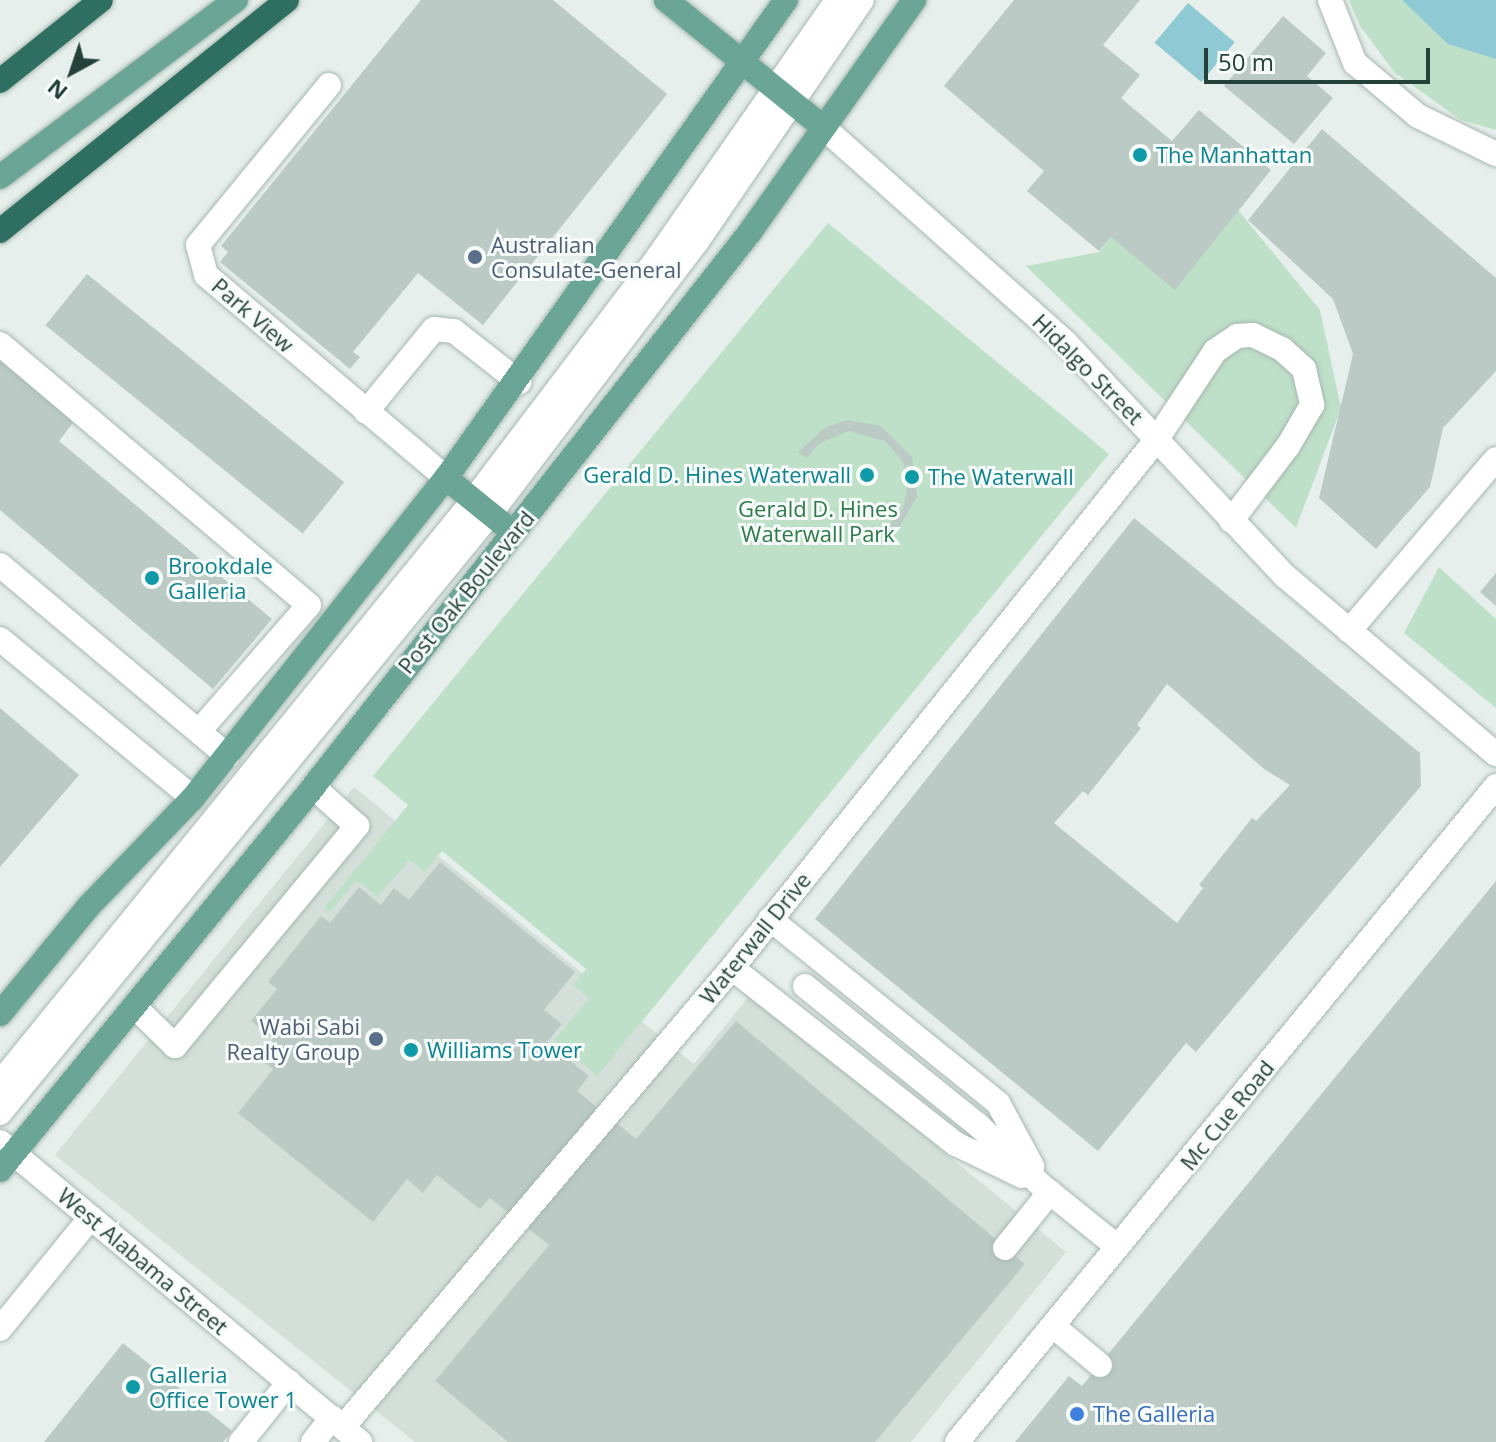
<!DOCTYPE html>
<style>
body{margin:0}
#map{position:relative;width:1496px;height:1442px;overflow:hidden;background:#e6efeb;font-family:"Open Sans",sans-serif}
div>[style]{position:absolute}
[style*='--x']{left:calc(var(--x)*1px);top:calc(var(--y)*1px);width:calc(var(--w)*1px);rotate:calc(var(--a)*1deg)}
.built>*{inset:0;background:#d4dfda}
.green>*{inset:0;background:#bfe0c8}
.water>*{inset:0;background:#8ec9d4;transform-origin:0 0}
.building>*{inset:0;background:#bbcac4;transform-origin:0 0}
.roads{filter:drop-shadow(0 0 2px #a8b8b2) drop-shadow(0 0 2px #a8b8b2)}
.minor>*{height:24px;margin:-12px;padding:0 12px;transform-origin:12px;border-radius:12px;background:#fff}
.major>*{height:24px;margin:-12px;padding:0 12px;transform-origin:12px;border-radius:12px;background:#6aa596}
.highway>*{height:24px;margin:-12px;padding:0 12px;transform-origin:12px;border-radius:12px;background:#2f6f62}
.dots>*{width:22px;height:22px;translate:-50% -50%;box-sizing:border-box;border:4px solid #f7fbf9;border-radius:50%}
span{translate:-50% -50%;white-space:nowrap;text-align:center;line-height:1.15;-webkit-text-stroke:6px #f7fbf9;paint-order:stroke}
.culture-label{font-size:22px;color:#0d838f}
.left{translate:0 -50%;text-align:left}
.right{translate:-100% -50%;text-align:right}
.service-label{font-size:22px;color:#4e5e75}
.street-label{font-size:22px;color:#24423a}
.park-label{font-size:22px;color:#2d7a4b}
.shop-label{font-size:22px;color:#366cbe}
.north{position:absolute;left:32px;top:32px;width:80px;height:80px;-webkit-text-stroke:6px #f7fbf9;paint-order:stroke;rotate:220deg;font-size:22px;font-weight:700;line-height:32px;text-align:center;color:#24423a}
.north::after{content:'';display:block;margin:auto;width:28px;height:36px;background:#24423a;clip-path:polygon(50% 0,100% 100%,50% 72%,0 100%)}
.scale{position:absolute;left:1204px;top:48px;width:226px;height:36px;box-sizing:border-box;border:4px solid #24423a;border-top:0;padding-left:10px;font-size:24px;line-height:28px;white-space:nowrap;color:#24423a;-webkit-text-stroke:6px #f7fbf9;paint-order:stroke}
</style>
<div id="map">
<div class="built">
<i style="clip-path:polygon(354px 787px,694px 1064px,751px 994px,1066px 1252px,911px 1442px,415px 1442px,55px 1155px)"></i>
</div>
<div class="green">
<i style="clip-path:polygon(1349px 0,1412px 0,1496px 49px,1496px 130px,1461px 120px,1395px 73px,1360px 26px)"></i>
<i style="clip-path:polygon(1238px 210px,1320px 310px,1341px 408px,1296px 528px,1026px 266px,1099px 252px,1111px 237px)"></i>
<i style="clip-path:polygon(828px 223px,1109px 454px,597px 1076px,554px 1040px,589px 998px,573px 985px,586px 969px,442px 851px,424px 872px,409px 860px,378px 897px,356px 880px,330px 912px,324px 908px,408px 805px,373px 776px)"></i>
<i style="clip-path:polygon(1439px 567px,1496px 619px,1496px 708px,1404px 633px)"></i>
</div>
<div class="water">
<i style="clip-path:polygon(1402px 0,1496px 0,1496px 59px,1448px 44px)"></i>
<i style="left:1188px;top:3px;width:61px;height:52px;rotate:40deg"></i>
</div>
<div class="building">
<i style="clip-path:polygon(421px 0,553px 0,667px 94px,483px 325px,418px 273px,353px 352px,360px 357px,350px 369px,220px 262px,228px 252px,221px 246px)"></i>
<i style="clip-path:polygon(1014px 0,1140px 0,1103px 45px,1140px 75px,1121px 98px,1172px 141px,1199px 110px,1271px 170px,1175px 290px,1111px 237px,1099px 251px,1027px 191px,1044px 171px,944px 86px)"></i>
<i style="clip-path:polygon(1283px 16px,1326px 53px,1307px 76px,1333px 98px,1294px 144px,1224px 86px)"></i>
<i style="clip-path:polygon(1322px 129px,1496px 278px,1496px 371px,1443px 428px,1430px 487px,1376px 549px,1319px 498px,1353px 354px,1333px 299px,1248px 220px)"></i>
<i style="left:87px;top:274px;width:331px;height:66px;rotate:39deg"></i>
<i style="clip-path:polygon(0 349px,79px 415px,59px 441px,272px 619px,213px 689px,0 510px)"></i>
<i style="clip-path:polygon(847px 420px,881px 426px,912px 457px,917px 497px,896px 533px,889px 525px,903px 508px,908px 484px,903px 462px,885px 441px,849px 431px,818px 444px,807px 458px,798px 452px,826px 427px)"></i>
<i style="clip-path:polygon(evenodd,1134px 518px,1420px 753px,1421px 786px,1196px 1052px,1186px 1043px,1098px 1151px,815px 919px,1134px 518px,1167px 684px,1264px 769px,1290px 785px,1256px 821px,1252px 818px,1199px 885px,1203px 888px,1177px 923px,1054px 823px,1083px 791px,1088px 795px,1141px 728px,1137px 725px,1167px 684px)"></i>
<i style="clip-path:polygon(1496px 573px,1496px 606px,1480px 592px)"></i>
<i style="clip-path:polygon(0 708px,79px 775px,0 867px)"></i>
<i style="clip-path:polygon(440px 862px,575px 972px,544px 1010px,562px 1024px,547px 1042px,589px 1076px,577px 1091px,636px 1139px,736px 1021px,1025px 1264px,875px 1442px,508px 1442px,435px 1381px,549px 1245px,490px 1198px,480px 1209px,437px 1175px,423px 1193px,407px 1179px,373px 1222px,238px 1113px,273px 1069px,258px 1058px,273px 1039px,251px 1021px,277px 989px,268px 982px,321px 916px,330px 923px,359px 887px,381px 905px,394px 888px,409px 900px)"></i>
<i style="clip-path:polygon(1496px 881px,1496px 1442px,1015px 1442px,1069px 1376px,1082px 1386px)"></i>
<i style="clip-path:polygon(123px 1343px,232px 1431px,223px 1442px,44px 1442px)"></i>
</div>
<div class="roads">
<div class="minor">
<i style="--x:1330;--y:0;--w:68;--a:68.4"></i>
<i style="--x:1355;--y:63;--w:82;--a:40.1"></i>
<i style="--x:1418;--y:116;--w:87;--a:26"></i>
<i style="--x:329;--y:85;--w:207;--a:129.3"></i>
<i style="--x:198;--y:245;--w:31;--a:75"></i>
<i style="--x:206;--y:275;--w:314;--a:40.2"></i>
<i style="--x:823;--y:127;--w:325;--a:41.6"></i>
<i style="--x:1066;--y:343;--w:320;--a:46.8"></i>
<i style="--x:1285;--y:576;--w:276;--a:40.2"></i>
<i style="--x:0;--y:344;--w:404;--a:40.2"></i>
<i style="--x:309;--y:605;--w:167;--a:131.1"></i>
<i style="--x:366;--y:412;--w:107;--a:-50.7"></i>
<i style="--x:434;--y:329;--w:20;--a:6"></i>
<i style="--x:454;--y:331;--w:83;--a:38.1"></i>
<i style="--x:0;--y:565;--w:297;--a:40"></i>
<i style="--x:1349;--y:631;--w:226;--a:-49.5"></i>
<i style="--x:0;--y:639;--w:250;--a:39.5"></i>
<i style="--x:770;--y:919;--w:293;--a:38.9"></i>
<i style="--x:998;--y:1103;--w:72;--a:61.6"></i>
<i style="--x:732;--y:968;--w:285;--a:38.2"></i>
<i style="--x:956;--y:1144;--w:73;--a:25.9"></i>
<i style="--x:805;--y:986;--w:222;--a:38.8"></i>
<i style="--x:978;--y:1125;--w:88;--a:43.6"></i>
<i style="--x:1042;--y:1186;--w:97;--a:38.8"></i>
<i style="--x:135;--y:1007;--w:56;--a:44.3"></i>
<i style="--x:175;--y:1046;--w:286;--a:-50.4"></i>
<i style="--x:357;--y:826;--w:59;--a:-138.4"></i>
<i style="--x:0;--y:1083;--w:750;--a:-50.9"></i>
<i style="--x:473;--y:501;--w:306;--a:-52.8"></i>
<i style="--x:658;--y:257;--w:313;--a:-55.1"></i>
<i style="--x:0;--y:1113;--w:774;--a:-50.72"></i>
<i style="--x:490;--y:514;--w:340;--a:-52.8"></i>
<i style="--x:696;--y:243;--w:294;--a:-55.7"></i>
<i style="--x:0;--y:1142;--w:469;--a:39.8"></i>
<i style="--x:1005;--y:1248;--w:72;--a:-51.2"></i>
<i style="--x:1053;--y:1326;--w:61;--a:39.7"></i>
<i style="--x:0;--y:1329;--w:144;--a:-50.9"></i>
<i style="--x:343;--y:1427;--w:602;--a:-49.72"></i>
<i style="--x:732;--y:968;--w:679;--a:-51.22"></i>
<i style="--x:1157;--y:439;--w:105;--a:-56.6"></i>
<i style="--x:1215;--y:351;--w:27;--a:-34"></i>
<i style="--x:1237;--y:336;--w:16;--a:-4"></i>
<i style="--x:1253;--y:335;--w:32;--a:26"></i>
<i style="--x:1282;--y:349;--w:30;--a:42"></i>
<i style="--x:1304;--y:369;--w:37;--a:77"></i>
<i style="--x:1312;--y:405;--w:48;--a:120.3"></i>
<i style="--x:1288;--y:446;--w:94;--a:127.2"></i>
<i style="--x:241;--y:1442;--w:77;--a:-51.3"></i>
<i style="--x:313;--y:1442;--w:31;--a:-52"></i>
<i style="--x:957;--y:1442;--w:849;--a:-50.59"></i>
</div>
<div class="major">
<i style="--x:666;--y:0;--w:202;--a:39"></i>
<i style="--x:0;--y:177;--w:295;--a:-36.9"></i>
<i style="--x:446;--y:478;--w:87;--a:39"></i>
<i style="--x:0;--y:1014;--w:140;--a:-50.5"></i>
<i style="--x:89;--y:906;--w:150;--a:-46.1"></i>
<i style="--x:193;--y:798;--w:408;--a:-51.7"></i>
<i style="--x:446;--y:478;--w:587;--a:-54.58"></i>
<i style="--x:0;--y:1170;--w:495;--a:-50.7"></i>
<i style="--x:313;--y:787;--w:706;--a:-51.78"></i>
<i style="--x:750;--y:232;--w:284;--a:-54.7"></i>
</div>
<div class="highway">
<i style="--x:0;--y:81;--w:129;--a:-38.7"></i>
<i style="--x:0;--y:231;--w:368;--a:-38.8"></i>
</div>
</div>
<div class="dots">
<i style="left:1140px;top:155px;background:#0f9aa8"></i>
<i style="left:475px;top:257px;background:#5c6f8a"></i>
<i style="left:867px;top:475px;background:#0f9aa8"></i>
<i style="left:912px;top:477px;background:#0f9aa8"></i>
<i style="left:152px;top:578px;background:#0f9aa8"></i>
<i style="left:376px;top:1039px;background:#5c6f8a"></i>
<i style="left:411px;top:1050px;background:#0f9aa8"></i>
<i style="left:133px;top:1387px;background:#0f9aa8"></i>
<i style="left:1077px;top:1414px;background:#3f7fe0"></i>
</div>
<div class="culture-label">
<span class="left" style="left:1156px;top:155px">The Manhattan</span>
<span class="right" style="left:851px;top:475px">Gerald D. Hines Waterwall</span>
<span class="left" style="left:928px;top:477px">The Waterwall</span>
<span class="left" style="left:168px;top:578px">Brookdale<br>Galleria</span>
<span class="left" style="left:427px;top:1050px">Williams Tower</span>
<span class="left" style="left:149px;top:1387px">Galleria<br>Office Tower 1</span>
</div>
<div class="service-label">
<span class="left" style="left:491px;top:257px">Australian<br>Consulate-General</span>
<span class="right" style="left:360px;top:1039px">Wabi Sabi<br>Realty Group</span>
</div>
<div class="street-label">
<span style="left:253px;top:315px;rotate:41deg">Park View</span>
<span style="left:1088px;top:369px;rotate:45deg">Hidalgo Street</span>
<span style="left:466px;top:592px;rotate:-51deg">Post Oak Boulevard</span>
<span style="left:755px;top:938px;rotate:-51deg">Waterwall Drive</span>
<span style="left:1227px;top:1115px;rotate:-51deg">Mc Cue Road</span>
<span style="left:143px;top:1261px;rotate:40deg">West Alabama Street</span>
</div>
<div class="park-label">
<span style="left:818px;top:521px">Gerald D. Hines<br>Waterwall Park</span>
</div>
<div class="shop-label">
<span class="left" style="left:1093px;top:1414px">The Galleria</span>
</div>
<div class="north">N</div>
<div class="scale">50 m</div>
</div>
